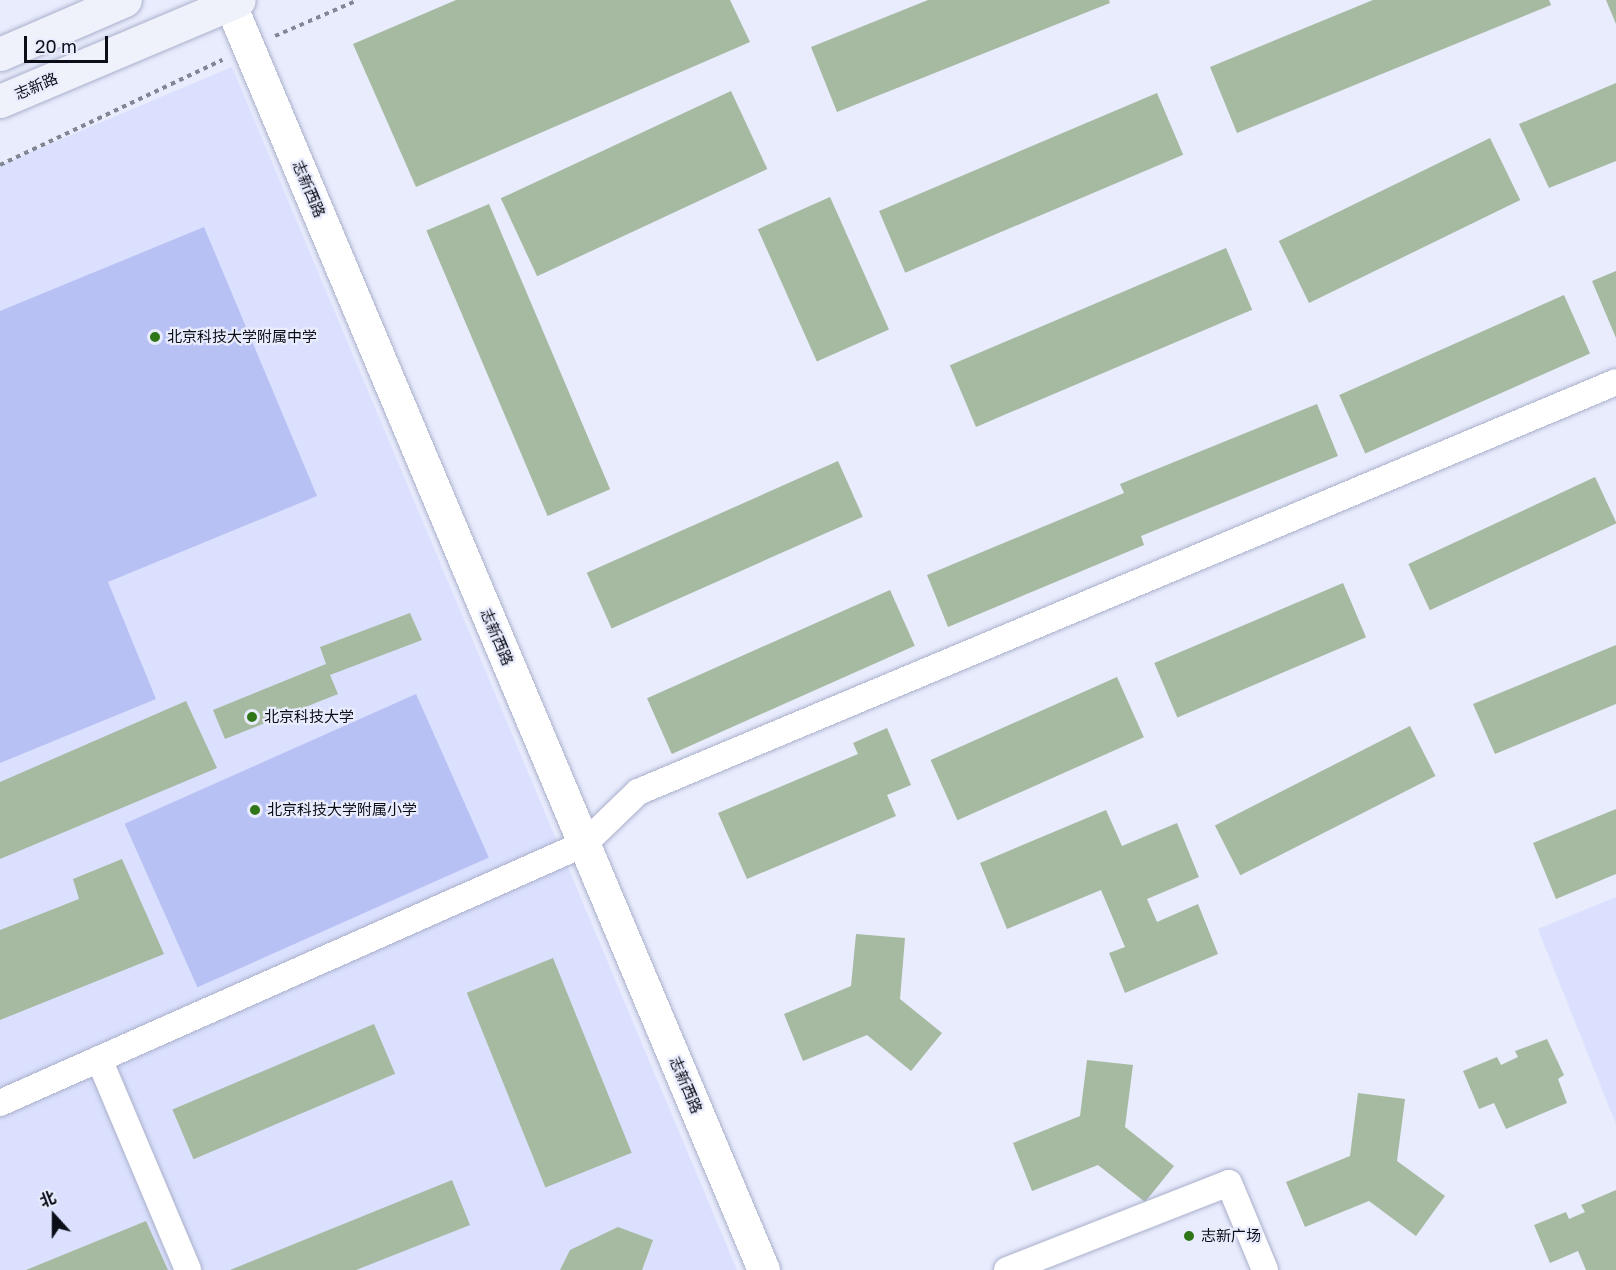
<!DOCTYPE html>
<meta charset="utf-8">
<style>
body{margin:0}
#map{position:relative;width:1616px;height:1270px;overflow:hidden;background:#e8ecfd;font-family:"Golos Text","Noto Sans SC",sans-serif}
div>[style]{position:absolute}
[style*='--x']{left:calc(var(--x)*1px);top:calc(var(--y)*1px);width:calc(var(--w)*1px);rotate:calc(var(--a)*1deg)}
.built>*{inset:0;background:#dae0fd}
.green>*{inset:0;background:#b7c1f4;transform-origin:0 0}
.building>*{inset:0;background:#a6b9a1;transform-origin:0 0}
.path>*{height:4px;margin-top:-2px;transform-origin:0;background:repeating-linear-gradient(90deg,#838693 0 4.5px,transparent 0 9px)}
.roads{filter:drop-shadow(0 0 2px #aab0cb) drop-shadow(0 0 2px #aab0cb)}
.minor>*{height:26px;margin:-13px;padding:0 13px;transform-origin:13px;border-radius:13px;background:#fff}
.tertiary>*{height:32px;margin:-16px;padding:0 16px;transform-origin:16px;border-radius:16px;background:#fff}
.secondary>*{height:33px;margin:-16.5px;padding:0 16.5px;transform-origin:16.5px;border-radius:16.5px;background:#eff1fb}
.dots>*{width:16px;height:16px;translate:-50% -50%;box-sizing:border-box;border:3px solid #e8ecfd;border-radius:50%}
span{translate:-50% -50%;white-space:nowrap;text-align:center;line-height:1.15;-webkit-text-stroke:4.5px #e8ecfd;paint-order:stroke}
.street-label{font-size:15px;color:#0c0e17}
.poi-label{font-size:15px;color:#0c0e17}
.left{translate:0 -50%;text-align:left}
.north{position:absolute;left:24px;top:1186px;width:60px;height:60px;-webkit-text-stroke:4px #e8ecfd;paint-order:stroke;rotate:339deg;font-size:16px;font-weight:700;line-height:24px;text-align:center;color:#0c0e17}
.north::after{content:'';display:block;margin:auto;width:21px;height:27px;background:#0c0e17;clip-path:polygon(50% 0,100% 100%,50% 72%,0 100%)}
.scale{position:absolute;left:24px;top:36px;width:84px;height:27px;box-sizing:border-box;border:3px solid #0c0e17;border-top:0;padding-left:8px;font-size:18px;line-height:21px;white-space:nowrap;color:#0c0e17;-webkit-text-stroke:4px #e8ecfd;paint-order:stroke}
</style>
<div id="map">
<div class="built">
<i style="clip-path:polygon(232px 67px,737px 1270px,0 1270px,0 165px)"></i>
<i style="clip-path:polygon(1616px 897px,1616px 1124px,1538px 929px)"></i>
</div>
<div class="green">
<i style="clip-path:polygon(204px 227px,317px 496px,108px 582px,156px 699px,0 763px,0 311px)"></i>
<i style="left:416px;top:694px;width:179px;height:319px;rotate:66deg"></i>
</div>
<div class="building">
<i style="clip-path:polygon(456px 0,730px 0,750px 42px,416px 187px,353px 44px)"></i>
<i style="clip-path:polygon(928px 0,1109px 0,1110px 3px,837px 112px,811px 47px)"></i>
<i style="clip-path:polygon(1373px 0,1549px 0,1551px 5px,1237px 133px,1210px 67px)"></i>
<i style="clip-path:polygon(1606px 0,1616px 0,1616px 24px)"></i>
<i style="clip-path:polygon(1616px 83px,1616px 161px,1549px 188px,1519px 124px)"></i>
<i style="left:731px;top:91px;width:86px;height:254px;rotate:65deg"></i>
<i style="left:1157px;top:93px;width:67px;height:302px;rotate:67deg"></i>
<i style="left:1490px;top:138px;width:69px;height:235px;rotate:64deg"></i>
<i style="left:830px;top:197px;width:145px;height:79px;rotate:66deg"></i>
<i style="left:489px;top:204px;width:310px;height:68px;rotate:67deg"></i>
<i style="left:1226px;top:248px;width:67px;height:300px;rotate:67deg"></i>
<i style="clip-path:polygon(1616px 271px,1616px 338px,1592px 281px)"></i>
<i style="left:1564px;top:295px;width:64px;height:246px;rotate:66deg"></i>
<i style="clip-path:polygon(1317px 404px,1338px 456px,1141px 536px,1144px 545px,948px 627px,927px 575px,1124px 493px,1120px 484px)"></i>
<i style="left:838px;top:461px;width:61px;height:275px;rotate:66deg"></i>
<i style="left:1595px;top:477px;width:51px;height:206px;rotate:65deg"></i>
<i style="left:1343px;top:583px;width:59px;height:205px;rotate:67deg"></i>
<i style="left:890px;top:590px;width:61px;height:266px;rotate:66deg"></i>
<i style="clip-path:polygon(410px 613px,422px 640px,330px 675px,338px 694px,225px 739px,213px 710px,326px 664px,320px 647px)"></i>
<i style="clip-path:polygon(1616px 645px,1616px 704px,1495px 754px,1473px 704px)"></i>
<i style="left:1117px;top:677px;width:66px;height:204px;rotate:66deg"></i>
<i style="clip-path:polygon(186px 701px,217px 768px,0 859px,0 782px)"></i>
<i style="left:1410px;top:726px;width:56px;height:219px;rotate:63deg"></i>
<i style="clip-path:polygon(887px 728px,911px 785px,887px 795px,896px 816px,747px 879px,718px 813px,858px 754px,853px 743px)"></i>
<i style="clip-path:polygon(1616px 809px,1616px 874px,1556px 899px,1533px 843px)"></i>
<i style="clip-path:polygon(1106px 810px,1122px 846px,1177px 823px,1199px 877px,1147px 899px,1157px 922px,1198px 904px,1218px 954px,1125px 993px,1109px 953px,1125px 947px,1101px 890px,1007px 929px,980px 863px)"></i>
<i style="clip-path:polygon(122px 859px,164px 954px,0 1020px,0 930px,79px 899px,73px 879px)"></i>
<i style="clip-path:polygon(856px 934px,905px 938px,900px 999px,942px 1033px,911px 1071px,867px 1035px,803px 1061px,784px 1014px,851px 986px)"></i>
<i style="left:553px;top:958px;width:210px;height:93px;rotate:68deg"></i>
<i style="left:374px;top:1024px;width:54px;height:219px;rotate:67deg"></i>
<i style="clip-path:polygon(1547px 1039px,1564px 1075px,1558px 1079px,1567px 1103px,1506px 1129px,1494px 1103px,1479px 1109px,1463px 1071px,1497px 1057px,1501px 1065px,1518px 1057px,1515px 1051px)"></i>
<i style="clip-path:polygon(1087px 1060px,1133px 1065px,1125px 1127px,1174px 1166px,1145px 1202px,1098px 1165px,1032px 1191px,1013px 1143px,1080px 1116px)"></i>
<i style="clip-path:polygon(1358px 1093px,1405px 1099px,1397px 1161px,1445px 1196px,1416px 1236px,1369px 1201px,1305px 1227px,1286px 1182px,1350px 1156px)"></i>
<i style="clip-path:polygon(452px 1180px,470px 1225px,356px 1270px,230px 1270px)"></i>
<i style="clip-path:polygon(1616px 1190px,1616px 1270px,1586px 1270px,1578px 1251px,1550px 1263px,1534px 1225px,1566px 1212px,1569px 1219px,1585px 1212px,1581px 1205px)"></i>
<i style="clip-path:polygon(146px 1221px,168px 1270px,26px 1270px)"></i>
<i style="clip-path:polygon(618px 1227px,653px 1240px,642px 1270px,560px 1270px,570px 1250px)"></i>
</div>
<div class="path">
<i style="--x:275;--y:36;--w:90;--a:-23.4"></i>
<i style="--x:0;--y:165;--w:246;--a:-25.3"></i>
</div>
<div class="roads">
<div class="minor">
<i style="--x:99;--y:1059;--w:229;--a:67.1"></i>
<i style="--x:0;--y:1103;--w:639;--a:-23.92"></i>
<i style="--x:584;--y:844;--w:75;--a:-43.9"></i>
<i style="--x:638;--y:792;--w:1060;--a:-22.74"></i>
<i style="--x:1007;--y:1270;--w:238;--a:-21.4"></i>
<i style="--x:1229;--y:1183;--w:94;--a:67.5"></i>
</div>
<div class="tertiary">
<i style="--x:230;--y:3;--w:1375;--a:67.15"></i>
</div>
<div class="secondary">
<i style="--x:0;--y:54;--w:136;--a:-23.4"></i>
<i style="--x:0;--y:101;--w:259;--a:-22.9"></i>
</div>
</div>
<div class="dots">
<i style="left:155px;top:337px;background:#2f7619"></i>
<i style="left:252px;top:717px;background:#2f7619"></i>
<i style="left:255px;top:810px;background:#2f7619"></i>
<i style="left:1189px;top:1236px;background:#2f7619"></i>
</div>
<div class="street-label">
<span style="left:36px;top:86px;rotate:-23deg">志新路</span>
<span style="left:309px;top:189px;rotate:67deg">志新西路</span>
<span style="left:497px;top:637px;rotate:67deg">志新西路</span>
<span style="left:686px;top:1085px;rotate:67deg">志新西路</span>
</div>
<div class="poi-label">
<span class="left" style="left:167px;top:337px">北京科技大学附属中学</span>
<span class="left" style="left:264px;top:717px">北京科技大学</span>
<span class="left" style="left:267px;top:810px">北京科技大学附属小学</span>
<span class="left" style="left:1201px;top:1236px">志新广场</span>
</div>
<div class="north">北</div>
<div class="scale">20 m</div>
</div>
